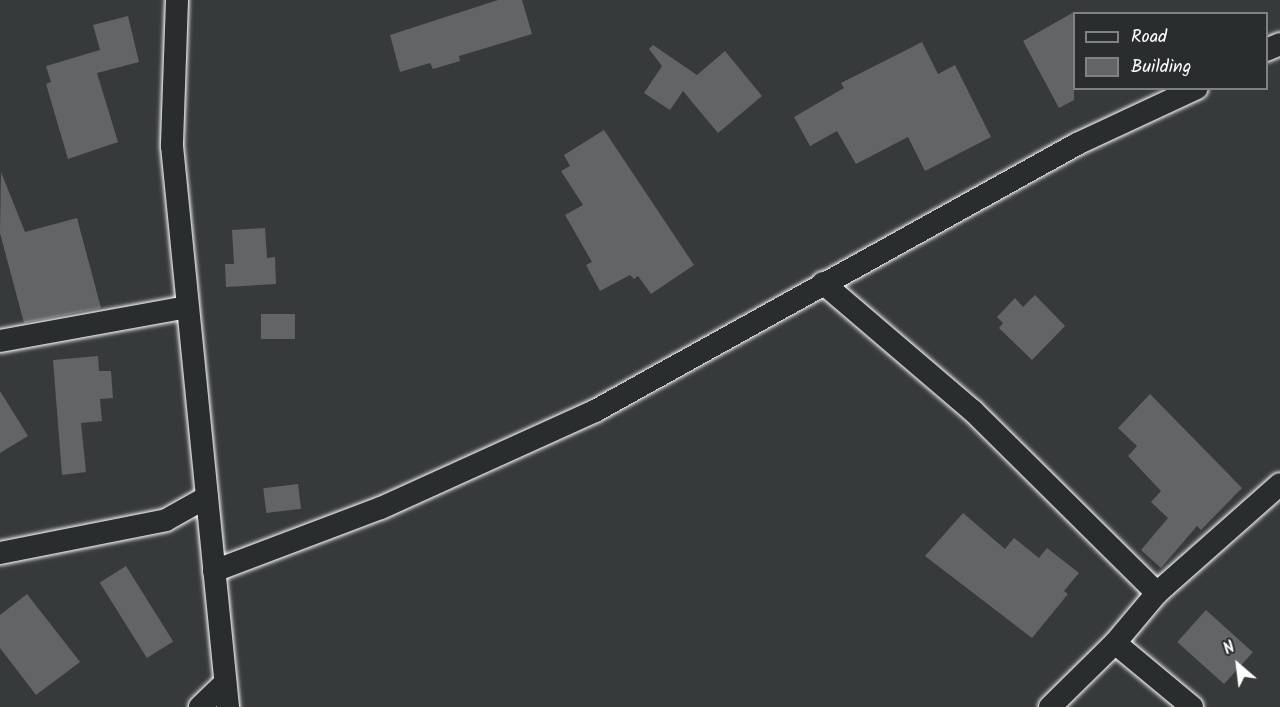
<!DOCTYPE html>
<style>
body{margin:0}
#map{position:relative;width:1280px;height:707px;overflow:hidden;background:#373a3b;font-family:Kalam,sans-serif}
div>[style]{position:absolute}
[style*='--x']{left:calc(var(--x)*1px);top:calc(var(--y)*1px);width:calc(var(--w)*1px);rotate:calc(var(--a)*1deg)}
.building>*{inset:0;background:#636465;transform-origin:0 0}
.roads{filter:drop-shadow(0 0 2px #fff) drop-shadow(0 0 2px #fff)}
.street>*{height:22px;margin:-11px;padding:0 11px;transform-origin:11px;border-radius:11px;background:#2a2d2e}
span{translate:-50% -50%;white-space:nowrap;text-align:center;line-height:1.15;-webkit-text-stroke:5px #2a2d2e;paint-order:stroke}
.legend{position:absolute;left:1073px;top:12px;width:195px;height:78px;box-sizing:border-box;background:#2a2d2e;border:2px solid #7f8182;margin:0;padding:8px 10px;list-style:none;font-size:18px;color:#fff}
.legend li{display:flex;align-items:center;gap:12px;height:30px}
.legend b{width:30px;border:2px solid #7f8182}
.north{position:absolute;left:1208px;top:635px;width:60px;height:60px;-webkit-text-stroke:4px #2a2d2e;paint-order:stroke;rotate:332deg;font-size:16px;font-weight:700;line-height:24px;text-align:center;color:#fff}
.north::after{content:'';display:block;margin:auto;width:21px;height:27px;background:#fff;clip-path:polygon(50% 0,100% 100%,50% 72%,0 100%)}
</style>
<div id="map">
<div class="building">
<i style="clip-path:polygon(498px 0,522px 0,532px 34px,459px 56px,460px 61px,433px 69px,430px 63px,400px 72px,390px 35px)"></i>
<i style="clip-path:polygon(1074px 12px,1074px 100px,1059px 108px,1023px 41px)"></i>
<i style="clip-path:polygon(128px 16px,139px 62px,97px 73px,118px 142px,68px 159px,46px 84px,51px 82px,46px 66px,100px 50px,93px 25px)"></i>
<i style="clip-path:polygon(922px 42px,938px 74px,955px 65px,991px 137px,925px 171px,908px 137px,856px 164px,837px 131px,810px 146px,794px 117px,844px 88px,841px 83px)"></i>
<i style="clip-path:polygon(653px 45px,697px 75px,725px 51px,762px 96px,718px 133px,683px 91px,670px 110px,644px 93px,662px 66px,649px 49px)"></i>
<i style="clip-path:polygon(604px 130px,694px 265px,651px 294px,638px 276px,634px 279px,630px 275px,600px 291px,586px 265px,592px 262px,565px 215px,583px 205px,561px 171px,570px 166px,564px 155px)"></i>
<i style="clip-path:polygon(1px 172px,25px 232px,77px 218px,101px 308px,24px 323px,0 233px)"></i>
<i style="clip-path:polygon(265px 228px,267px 258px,275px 257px,276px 284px,226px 287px,225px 264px,234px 264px,232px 230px)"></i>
<i style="clip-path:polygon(1035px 295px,1065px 326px,1032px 360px,999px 328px,1003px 323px,997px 317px,1015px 298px,1023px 307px)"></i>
<i style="left:261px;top:314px;width:34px;height:25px"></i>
<i style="clip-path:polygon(98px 356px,99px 371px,111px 371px,113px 398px,100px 399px,102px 421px,81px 423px,86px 472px,62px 475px,53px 360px)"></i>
<i style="clip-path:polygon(0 391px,28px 436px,0 453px)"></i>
<i style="clip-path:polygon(1150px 394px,1242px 488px,1201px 530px,1197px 526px,1161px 568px,1141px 550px,1168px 518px,1151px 502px,1161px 491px,1128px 456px,1137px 446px,1118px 428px)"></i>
<i style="left:298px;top:484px;width:25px;height:35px;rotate:83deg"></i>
<i style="clip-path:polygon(963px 513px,1005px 549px,1014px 538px,1039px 558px,1047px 548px,1079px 573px,1064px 591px,1068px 594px,1032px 638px,925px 556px)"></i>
<i style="left:126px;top:566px;width:89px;height:31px;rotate:58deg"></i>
<i style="clip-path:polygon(27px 594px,80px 662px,36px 695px,0 648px,0 615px)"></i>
<i style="left:1206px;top:610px;width:63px;height:43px;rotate:42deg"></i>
</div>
<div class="roads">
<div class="street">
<i style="--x:177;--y:0;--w:146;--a:92"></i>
<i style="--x:172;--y:146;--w:564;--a:84.3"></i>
<i style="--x:1266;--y:50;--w:15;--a:-23"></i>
<i style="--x:823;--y:283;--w:197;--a:40.5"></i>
<i style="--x:973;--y:411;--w:259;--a:44.7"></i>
<i style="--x:0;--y:341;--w:190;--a:-10.3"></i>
<i style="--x:0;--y:553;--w:169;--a:-11.2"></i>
<i style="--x:166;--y:520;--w:47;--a:-29.3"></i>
<i style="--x:214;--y:571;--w:178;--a:-20.7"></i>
<i style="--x:381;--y:508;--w:235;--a:-24.4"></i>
<i style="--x:595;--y:411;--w:551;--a:-28.98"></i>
<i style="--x:1077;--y:144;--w:132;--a:-25"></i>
<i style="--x:1115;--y:643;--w:100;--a:39.7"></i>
<i style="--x:200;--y:707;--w:35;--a:-44"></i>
<i style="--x:1050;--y:707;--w:91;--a:-44.6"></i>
<i style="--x:1115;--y:643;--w:65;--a:-50"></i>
<i style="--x:1157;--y:593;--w:164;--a:-41.5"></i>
</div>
</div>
<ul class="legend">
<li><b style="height:8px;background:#2a2d2e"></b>Road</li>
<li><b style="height:16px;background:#636465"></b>Building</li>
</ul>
<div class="north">N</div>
</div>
